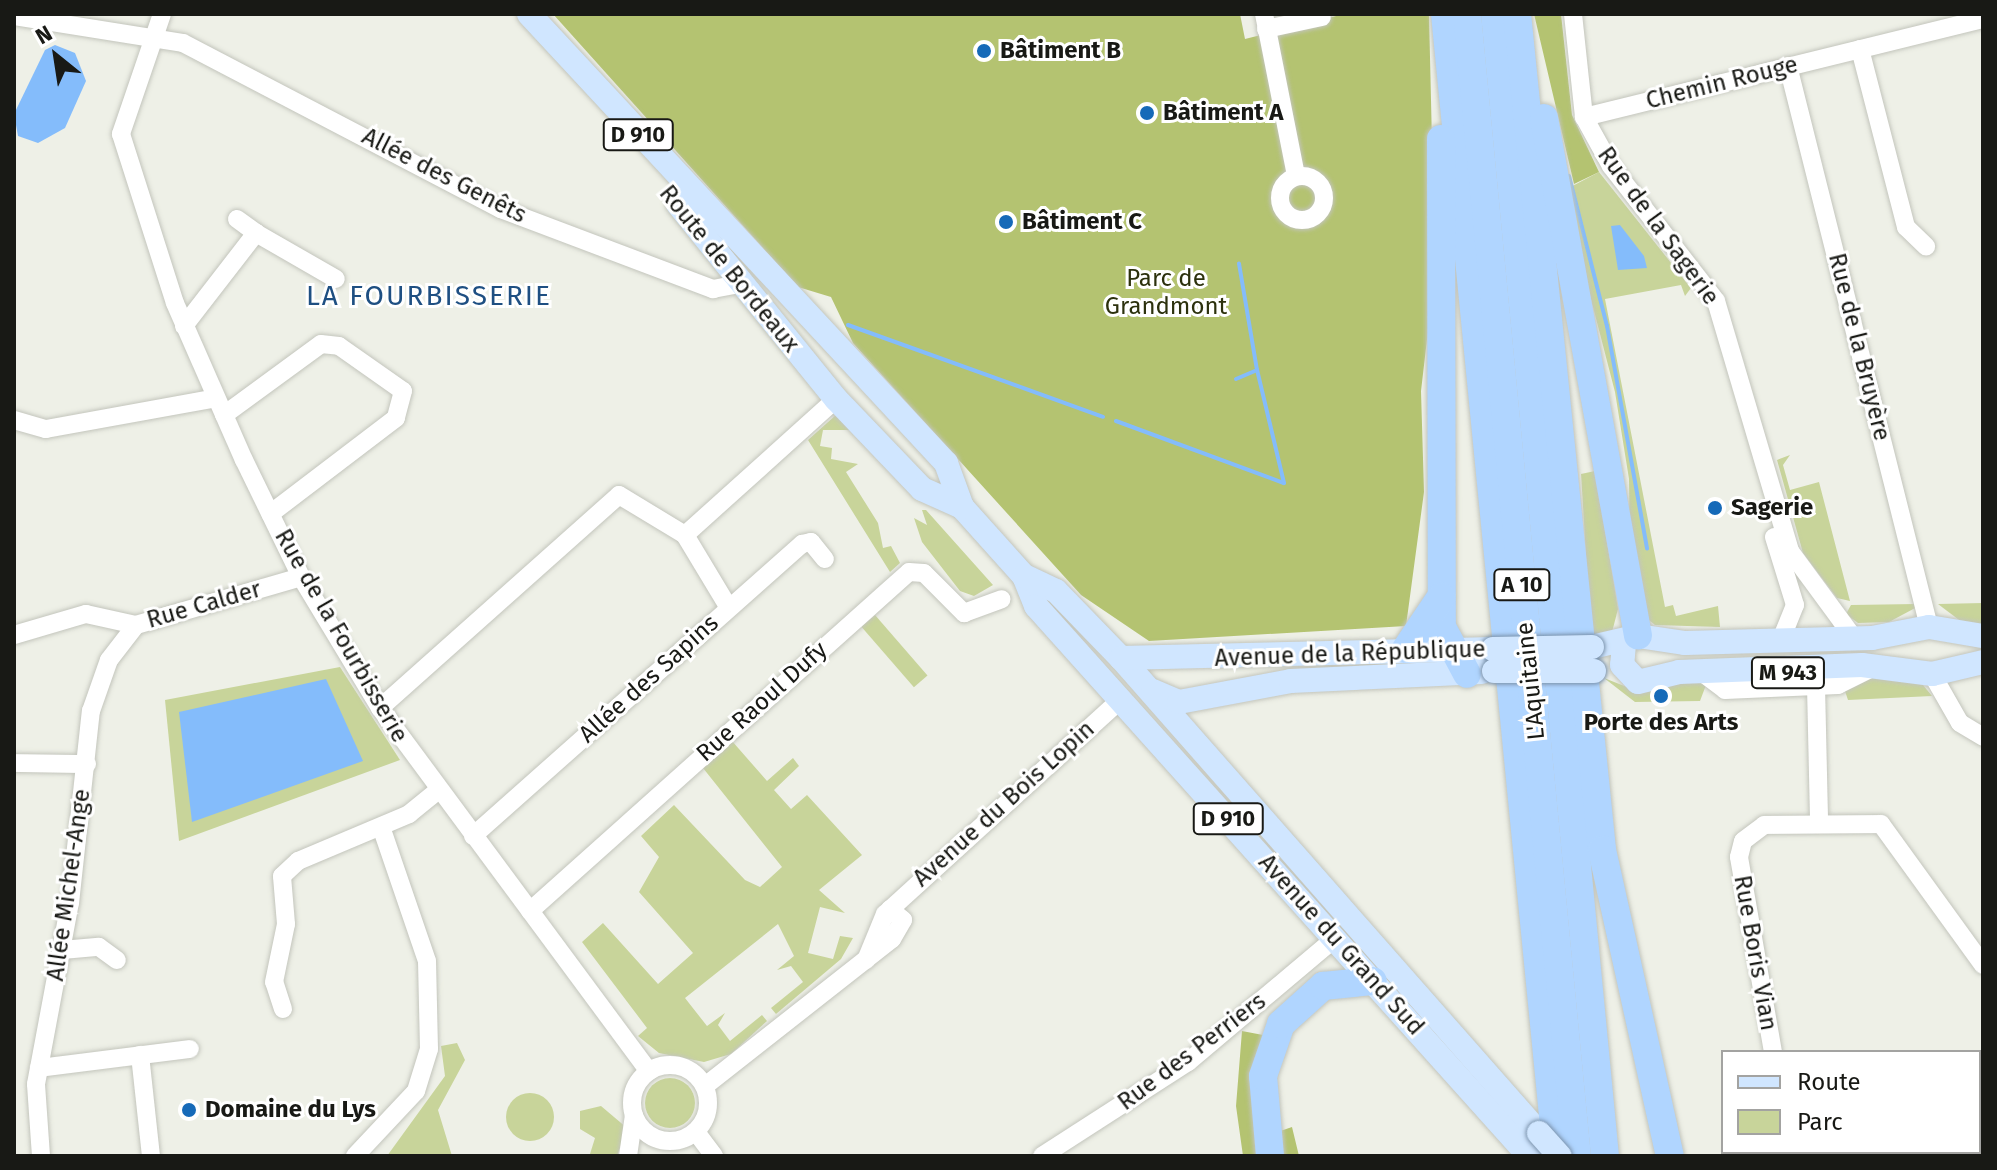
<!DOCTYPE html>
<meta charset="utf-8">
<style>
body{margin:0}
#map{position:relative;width:1997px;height:1170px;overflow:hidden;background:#eef0e7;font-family:"Fira Sans",sans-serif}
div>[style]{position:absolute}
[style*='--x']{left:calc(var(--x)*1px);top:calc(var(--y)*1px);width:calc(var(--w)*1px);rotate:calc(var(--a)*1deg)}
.green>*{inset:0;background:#c8d49a;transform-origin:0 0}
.round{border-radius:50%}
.forest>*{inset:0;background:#b4c371}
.water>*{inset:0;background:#84bcfb}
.stream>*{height:4px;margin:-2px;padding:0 2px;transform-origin:2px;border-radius:2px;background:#84bcfb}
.roads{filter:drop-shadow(0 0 2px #c3c5bc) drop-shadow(0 0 2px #c3c5bc)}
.minor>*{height:18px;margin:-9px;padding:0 9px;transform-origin:9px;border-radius:9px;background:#fff}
.minor>.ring{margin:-9px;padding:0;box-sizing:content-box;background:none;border:18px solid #fff;border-radius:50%}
.major>*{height:24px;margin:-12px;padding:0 12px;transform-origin:12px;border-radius:12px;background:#d0e6ff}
.highway>*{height:28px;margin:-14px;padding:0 14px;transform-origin:14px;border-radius:14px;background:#b0d5ff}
.bridges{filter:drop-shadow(0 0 2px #7b93ad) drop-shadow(0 0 2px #7b93ad)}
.major-bridge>*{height:24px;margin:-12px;padding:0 12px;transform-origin:12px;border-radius:12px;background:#d0e6ff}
.dots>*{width:22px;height:22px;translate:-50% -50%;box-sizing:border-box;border:4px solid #fff;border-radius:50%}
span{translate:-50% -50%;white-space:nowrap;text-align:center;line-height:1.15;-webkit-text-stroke:6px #fff;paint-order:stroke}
.shield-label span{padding:2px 6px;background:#fff;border:2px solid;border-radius:6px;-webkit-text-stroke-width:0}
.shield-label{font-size:22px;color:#181915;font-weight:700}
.poi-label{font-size:24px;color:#181915;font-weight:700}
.left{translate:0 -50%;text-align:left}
.street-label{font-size:24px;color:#181915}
.park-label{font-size:24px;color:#2c310d}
.quarter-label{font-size:28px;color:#1e4f82;letter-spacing:2px}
.frame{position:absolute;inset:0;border:16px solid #181915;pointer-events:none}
.legend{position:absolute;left:1721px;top:1050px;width:260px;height:104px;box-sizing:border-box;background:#fff;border:2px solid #a3a3a1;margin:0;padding:10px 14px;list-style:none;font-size:24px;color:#181915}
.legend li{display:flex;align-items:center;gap:16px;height:40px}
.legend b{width:40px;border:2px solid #a3a3a1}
.north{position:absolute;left:16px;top:16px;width:80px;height:80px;-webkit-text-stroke:6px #fff;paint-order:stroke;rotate:330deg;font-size:22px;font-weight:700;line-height:32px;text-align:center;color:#181915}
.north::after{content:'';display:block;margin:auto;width:28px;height:36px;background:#181915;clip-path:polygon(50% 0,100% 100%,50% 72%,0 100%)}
</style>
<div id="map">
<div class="green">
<i style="clip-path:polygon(1599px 172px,1691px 288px,1685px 296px,1681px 285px,1605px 299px,1665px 607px,1673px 605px,1676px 616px,1718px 606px,1720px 627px,1655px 625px,1644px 616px,1630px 571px,1629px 479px,1615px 392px,1563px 191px)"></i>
<i style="clip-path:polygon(837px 414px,852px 430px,823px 430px,820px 446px,832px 448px,831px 459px,858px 464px,846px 472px,878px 523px,883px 548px,891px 546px,900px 563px,890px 572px,808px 440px)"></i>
<i style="clip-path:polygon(1790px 455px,1783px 465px,1790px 490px,1819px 482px,1850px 601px,1837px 598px,1803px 553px,1777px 460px)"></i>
<i style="clip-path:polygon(1595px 471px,1618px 609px,1611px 636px,1591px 636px,1581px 474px)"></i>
<i style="clip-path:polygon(922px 510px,926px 510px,993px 585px,974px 596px,960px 591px,922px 542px,914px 518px,927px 525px)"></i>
<i style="clip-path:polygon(1983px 603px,1983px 624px,1963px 623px,1938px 604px)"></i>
<i style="clip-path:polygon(1851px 605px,1916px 604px,1917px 607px,1889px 622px,1858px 623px,1846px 614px)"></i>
<i style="left:875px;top:615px;width:80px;height:18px;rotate:49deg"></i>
<i style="clip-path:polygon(340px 667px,400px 760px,179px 841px,165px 700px)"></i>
<i style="clip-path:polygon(1885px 670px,1923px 685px,1932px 696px,1848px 700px,1845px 691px)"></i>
<i style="clip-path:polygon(1695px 675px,1706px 685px,1700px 701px,1635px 702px,1604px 678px,1637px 691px)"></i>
<i style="clip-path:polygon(732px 741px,767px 781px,793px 758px,799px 766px,774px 790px,791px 809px,807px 795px,862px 855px,819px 890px,845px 913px,820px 907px,808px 953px,833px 959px,840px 936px,853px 938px,841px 959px,776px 1014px,771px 1008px,803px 982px,791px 966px,777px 970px,794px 956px,778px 924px,685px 998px,707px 1026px,725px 1013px,718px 1025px,730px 1041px,762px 1015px,767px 1021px,731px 1054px,704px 1062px,659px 1053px,638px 1036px,647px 1028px,582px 942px,603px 923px,658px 984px,693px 953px,639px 892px,659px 857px,641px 836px,674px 805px,745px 880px,760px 887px,782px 867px,703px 768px)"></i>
<i style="clip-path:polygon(457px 1043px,465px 1060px,438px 1110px,452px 1156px,387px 1156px,445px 1076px,441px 1046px)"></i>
<i class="round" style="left:645px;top:1078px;width:50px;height:50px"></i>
<i class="round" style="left:506px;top:1093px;width:48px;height:48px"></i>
<i style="clip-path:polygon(601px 1106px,627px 1128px,617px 1156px,590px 1154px,595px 1138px,580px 1129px,580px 1111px)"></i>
</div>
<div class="forest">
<i style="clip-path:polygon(553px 14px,1240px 14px,1245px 39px,1344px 14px,1429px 14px,1435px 271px,1421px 391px,1424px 492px,1406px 626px,1149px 641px,1081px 595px,853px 343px,831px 297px,798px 287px)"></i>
<i style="clip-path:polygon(1534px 14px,1561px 14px,1572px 115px,1599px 172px,1574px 184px)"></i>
<i style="clip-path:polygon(1242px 1031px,1274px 1037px,1266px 1136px,1292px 1127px,1299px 1156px,1243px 1156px,1236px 1106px)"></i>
</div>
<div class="water">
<i style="clip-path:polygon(55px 45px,75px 53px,86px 81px,65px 128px,38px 143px,18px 136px,14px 114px,45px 50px)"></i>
<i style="clip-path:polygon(1620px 225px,1644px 256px,1647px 268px,1618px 270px,1611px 226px)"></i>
<i style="clip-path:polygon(326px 679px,363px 761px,192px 822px,179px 712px)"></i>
</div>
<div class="stream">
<i style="--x:1569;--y:176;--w:155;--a:75.8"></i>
<i style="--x:1607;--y:326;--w:226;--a:79.8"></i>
<i style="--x:848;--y:325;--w:271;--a:19.8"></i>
<i style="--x:1236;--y:379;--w:23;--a:-23"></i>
<i style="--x:1257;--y:370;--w:108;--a:-99.6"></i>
<i style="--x:1116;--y:421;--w:179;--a:20.3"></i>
<i style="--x:1284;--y:483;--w:116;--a:-103.4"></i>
</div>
<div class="roads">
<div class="minor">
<i style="--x:162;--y:14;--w:127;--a:108.9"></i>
<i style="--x:121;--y:134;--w:177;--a:72.3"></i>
<i style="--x:175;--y:303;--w:171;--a:66.3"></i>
<i style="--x:244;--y:460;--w:130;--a:64"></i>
<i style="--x:301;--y:577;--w:153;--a:58.9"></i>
<i style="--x:380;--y:708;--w:452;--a:53.5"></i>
<i style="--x:1264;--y:14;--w:165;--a:78.8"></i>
<i style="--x:1573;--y:14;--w:104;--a:83.9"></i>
<i style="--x:1584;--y:117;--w:56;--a:61.1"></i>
<i style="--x:1611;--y:166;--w:171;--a:52.1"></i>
<i style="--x:1716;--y:301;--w:261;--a:73.5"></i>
<i style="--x:1790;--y:551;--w:108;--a:53.7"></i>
<i style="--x:14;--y:16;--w:171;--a:9.1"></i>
<i style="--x:183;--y:43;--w:359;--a:27.6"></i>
<i style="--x:501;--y:209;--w:227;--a:20.7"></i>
<i style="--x:713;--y:289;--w:31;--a:-11"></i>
<i style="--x:1266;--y:29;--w:57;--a:-12.1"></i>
<i style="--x:1860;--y:49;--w:184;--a:75.5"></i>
<i style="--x:1906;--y:227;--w:28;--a:44"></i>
<i style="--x:1788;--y:66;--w:578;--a:75.89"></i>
<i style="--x:1584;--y:117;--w:411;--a:-13.8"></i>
<i class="ring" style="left:1280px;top:176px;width:26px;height:26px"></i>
<i style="--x:237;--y:219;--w:24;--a:36"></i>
<i style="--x:184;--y:326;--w:118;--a:-52.3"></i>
<i style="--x:256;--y:233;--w:92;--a:29.9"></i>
<i style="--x:224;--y:415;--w:120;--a:-36.2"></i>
<i style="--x:321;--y:344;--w:18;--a:6"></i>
<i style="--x:339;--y:346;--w:78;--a:35.1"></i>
<i style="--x:403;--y:391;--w:28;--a:105"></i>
<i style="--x:396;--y:418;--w:158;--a:142.7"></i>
<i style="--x:14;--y:420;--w:33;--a:16"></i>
<i style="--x:46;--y:429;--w:173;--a:-10.3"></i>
<i style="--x:685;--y:535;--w:203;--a:-42"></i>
<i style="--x:1774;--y:537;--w:71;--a:72.8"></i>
<i style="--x:1795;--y:605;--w:32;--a:112"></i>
<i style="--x:14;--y:635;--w:75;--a:-16.3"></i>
<i style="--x:86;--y:614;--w:51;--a:12.4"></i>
<i style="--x:136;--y:625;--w:172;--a:-16.2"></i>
<i style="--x:1700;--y:671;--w:31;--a:37"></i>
<i style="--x:1725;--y:690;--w:113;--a:-2.5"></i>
<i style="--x:1838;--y:685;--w:45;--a:-26.6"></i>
<i style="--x:1932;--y:674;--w:56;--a:60.3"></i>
<i style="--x:1960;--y:723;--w:27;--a:31"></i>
<i style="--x:1816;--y:686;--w:136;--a:88.7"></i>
<i style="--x:380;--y:708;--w:320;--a:-41.7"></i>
<i style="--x:619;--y:495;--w:77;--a:31.2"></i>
<i style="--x:685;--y:535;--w:85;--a:58.9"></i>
<i style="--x:14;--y:763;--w:73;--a:0.8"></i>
<i style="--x:473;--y:836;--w:440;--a:-41.6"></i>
<i style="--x:802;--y:544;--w:9;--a:-13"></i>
<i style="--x:811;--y:542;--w:22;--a:51"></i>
<i style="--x:530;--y:911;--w:508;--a:-41.81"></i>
<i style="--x:909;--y:572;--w:15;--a:4"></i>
<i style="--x:924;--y:573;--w:57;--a:45"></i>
<i style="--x:964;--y:613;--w:40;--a:-20.2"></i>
<i style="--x:62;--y:950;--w:37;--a:-5"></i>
<i style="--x:99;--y:947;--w:22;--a:36"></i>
<i style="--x:866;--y:960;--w:50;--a:-67.6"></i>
<i style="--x:885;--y:914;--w:316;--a:-42.3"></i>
<i style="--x:283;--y:1009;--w:28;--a:-108"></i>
<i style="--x:274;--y:982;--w:59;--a:-78.3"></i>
<i style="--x:286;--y:924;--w:48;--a:-94.8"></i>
<i style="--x:282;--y:876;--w:22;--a:-43"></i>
<i style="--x:298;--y:861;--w:121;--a:-22.9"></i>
<i style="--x:409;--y:814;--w:36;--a:-39"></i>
<i style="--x:1773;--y:1052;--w:198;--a:-99.9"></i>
<i style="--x:1739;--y:857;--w:16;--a:-76"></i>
<i style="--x:1743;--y:841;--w:26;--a:-37"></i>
<i style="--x:1764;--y:825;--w:117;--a:-0.5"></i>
<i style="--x:1881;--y:824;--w:174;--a:54.1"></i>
<i style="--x:140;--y:1055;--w:102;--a:83.8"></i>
<i class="ring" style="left:632px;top:1065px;width:58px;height:58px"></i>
<i style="--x:39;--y:1068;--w:152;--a:-7.2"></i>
<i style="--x:1979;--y:1069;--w:6;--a:-45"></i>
<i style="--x:705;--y:1086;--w:238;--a:-38.2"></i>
<i style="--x:892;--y:939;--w:22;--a:-60"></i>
<i style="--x:903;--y:920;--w:17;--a:-140"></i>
<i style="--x:696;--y:1132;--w:30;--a:53"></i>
<i style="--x:1824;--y:1152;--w:5;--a:53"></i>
<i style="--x:41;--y:1156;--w:72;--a:-94"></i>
<i style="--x:36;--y:1084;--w:184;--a:-79.4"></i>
<i style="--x:70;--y:903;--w:193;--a:-83.8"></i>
<i style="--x:91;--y:711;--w:54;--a:-70.6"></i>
<i style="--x:109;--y:660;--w:44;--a:-52.4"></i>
<i style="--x:355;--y:1156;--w:89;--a:-46.8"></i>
<i style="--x:416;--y:1091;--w:44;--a:-72.8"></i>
<i style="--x:429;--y:1049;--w:88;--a:-91.3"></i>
<i style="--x:427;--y:961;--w:142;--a:-108.9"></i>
<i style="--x:628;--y:1156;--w:41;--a:-81.7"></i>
<i style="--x:1042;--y:1156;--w:174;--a:-32.8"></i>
<i style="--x:1188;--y:1062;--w:192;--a:-40.1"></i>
<i style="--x:1882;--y:1156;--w:6;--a:-39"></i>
</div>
<div class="major">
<i style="--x:529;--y:14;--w:613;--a:47.12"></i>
<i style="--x:946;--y:463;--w:47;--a:70"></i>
<i style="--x:962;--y:507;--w:93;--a:48.1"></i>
<i style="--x:1024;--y:576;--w:32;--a:68"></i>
<i style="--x:1036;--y:606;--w:739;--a:48.13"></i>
<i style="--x:678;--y:204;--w:251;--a:51"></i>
<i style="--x:836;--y:399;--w:124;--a:46.3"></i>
<i style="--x:922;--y:489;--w:44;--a:24.2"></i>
<i style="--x:1024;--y:576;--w:35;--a:25"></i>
<i style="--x:1056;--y:591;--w:93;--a:45.9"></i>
<i style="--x:1121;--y:658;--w:633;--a:48.65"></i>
<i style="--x:1624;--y:644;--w:21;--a:95"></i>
<i style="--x:1622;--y:665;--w:23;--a:47"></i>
<i style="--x:1638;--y:682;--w:42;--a:-13.7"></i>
<i style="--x:1679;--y:672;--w:183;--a:-2.2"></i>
<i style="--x:1862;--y:665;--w:71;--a:7.3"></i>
<i style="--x:1932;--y:674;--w:52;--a:-13.2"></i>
<i style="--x:1592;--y:647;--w:47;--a:-13.4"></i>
<i style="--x:1638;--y:636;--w:48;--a:8.5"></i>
<i style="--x:1685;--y:643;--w:187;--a:-1.5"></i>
<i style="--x:1872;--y:638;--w:58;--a:-10.9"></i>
<i style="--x:1929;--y:627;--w:55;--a:9.5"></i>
<i style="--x:1121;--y:658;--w:372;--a:-1.4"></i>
<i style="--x:1153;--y:691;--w:28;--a:23"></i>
<i style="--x:1179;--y:702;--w:114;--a:-10.6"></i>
<i style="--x:1291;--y:681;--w:191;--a:-2.7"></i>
</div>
<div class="highway">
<i style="--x:1445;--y:14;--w:1147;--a:84.4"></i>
<i style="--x:1467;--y:14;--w:1147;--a:84.5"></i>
<i style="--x:1495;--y:14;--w:1147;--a:84.5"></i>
<i style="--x:1517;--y:14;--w:840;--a:84.19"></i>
<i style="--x:1602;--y:850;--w:313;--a:77.5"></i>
<i style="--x:1544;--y:118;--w:526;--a:79.71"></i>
<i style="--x:1441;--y:139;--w:488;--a:89.9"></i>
<i style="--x:1442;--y:627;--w:53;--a:62"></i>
<i style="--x:1406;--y:649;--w:63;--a:-56.1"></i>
<i style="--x:1270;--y:1156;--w:80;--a:-95"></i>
<i style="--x:1263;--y:1076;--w:55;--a:-70.9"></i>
<i style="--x:1281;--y:1024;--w:57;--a:-42.1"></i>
<i style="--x:1323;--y:986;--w:50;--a:-5.7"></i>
</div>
</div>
<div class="bridges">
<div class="major-bridge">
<i style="--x:1493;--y:649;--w:99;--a:-1.2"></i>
<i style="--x:1494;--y:671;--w:100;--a:0"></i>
<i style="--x:1539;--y:1133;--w:31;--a:48"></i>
</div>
</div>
<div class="dots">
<i style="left:984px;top:51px;background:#166ab8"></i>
<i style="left:1147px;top:113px;background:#166ab8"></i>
<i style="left:1006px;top:222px;background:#166ab8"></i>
<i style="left:1715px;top:508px;background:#166ab8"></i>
<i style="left:1661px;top:696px;background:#166ab8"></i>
<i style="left:189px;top:1110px;background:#166ab8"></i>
</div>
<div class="shield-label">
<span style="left:638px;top:135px">D 910</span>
<span style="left:1522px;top:585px">A 10</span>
<span style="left:1788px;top:673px">M 943</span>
<span style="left:1228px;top:819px">D 910</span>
</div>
<div class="poi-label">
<span class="left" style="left:1000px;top:51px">Bâtiment B</span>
<span class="left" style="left:1163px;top:113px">Bâtiment A</span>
<span class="left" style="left:1022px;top:222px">Bâtiment C</span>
<span class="left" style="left:1731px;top:508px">Sagerie</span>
<span style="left:1661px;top:723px">Porte des Arts</span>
<span class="left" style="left:205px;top:1110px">Domaine du Lys</span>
</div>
<div class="street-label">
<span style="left:1722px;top:83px;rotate:-14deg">Chemin Rouge</span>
<span style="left:444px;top:176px;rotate:27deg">Allée des Genêts</span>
<span style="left:1658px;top:226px;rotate:54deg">Rue de la Sagerie</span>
<span style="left:729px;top:269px;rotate:51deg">Route de Bordeaux</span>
<span style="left:1859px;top:347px;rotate:76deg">Rue de la Bruyère</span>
<span style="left:204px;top:605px;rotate:-16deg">Rue Calder</span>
<span style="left:341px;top:636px;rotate:60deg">Rue de la Fourbisserie</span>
<span style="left:1350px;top:654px;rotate:-2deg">Avenue de la République</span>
<span style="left:649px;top:679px;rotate:-42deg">Allée des Sapins</span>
<span style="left:1531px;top:681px;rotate:-96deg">L'Aquitaine</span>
<span style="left:762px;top:702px;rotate:-42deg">Rue Raoul Dufy</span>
<span style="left:1004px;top:804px;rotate:-42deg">Avenue du Bois Lopin</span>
<span style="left:69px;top:885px;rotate:-82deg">Allée Michel-Ange</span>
<span style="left:1341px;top:945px;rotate:48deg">Avenue du Grand Sud</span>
<span style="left:1755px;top:953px;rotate:80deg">Rue Boris Vian</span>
<span style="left:1192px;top:1052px;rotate:-37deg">Rue des Perriers</span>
</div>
<div class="park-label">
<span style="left:1166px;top:293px">Parc de<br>Grandmont</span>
</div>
<div class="quarter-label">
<span style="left:429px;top:296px">LA FOURBISSERIE</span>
</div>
<div class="frame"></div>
<ul class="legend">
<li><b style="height:10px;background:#d0e6ff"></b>Route</li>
<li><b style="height:22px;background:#c8d49a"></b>Parc</li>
</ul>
<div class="north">N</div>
</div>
